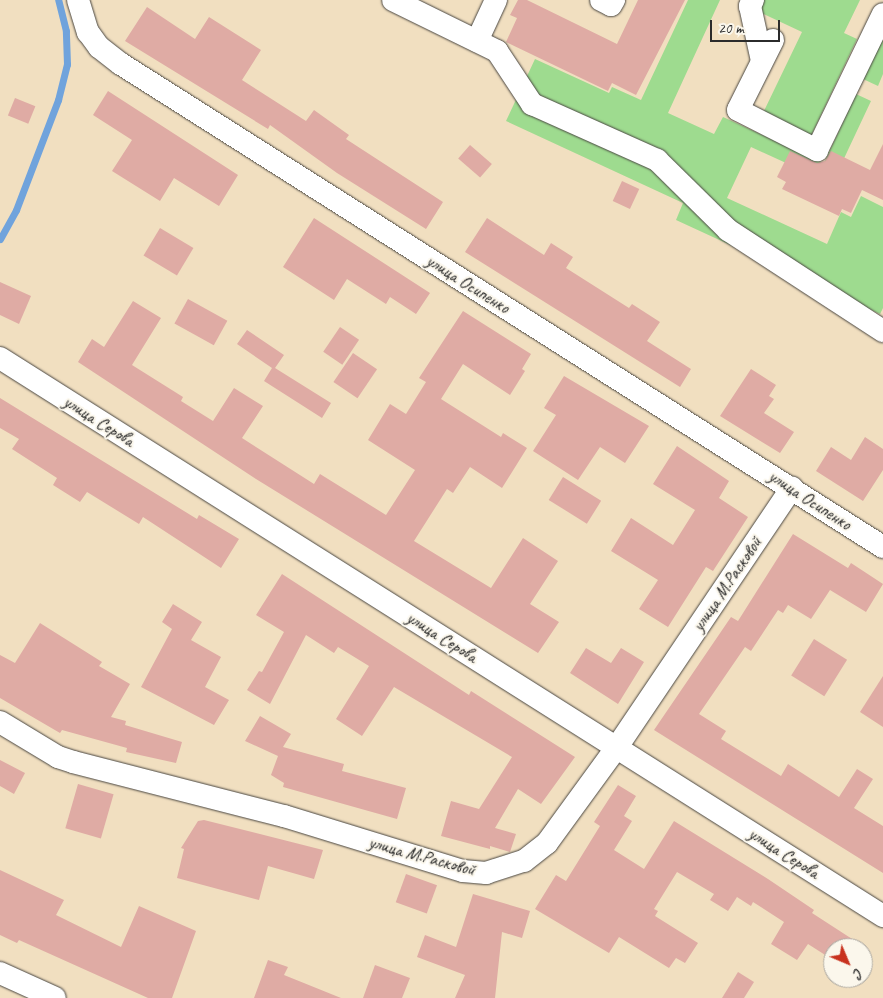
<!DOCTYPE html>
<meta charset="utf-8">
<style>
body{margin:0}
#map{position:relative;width:883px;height:998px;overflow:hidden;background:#f1dfc0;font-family:Caveat,sans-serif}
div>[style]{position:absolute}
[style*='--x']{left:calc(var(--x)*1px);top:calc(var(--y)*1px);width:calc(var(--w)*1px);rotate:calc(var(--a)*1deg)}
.green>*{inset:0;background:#9edb8f}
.stream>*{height:7px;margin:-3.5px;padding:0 3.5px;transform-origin:3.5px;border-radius:3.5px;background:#70a3dc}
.building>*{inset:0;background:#dfaba4;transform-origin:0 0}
.roads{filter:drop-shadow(0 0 1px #494641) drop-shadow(0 0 1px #494641)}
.minor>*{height:22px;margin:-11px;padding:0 11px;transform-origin:11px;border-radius:11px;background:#fff}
span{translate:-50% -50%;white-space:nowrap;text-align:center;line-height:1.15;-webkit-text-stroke:4px #fbf7ec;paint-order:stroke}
.street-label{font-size:18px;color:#2b2b2b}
.north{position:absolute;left:823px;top:938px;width:50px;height:50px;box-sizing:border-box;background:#fbf7ec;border:1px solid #a8a59f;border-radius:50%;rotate:135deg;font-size:14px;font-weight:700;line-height:20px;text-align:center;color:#2b2b2b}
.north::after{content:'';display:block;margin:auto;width:18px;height:22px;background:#c8321e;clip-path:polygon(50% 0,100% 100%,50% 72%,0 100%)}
.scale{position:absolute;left:710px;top:20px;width:70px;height:22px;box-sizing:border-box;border:2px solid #2b2b2b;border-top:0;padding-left:6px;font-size:15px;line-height:18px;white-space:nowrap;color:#2b2b2b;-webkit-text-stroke:4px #fbf7ec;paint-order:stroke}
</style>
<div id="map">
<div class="green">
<i style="clip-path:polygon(688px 0,720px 0,668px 113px,714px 134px,723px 117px,824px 163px,856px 94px,871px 101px,832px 184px,751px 147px,727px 198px,827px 244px,841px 212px,851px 217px,861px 196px,883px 207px,883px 308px,880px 314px,676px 220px,683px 203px,506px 121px,535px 59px,609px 93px,612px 87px,641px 100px)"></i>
<i style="clip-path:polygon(755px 0,860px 0,844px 33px,857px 39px,811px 136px,763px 113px,802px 32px,751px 8px)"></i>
<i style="clip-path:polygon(883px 35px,883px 74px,878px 86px,863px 79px)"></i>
</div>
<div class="stream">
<i style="--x:0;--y:239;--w:33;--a:-61"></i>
<i style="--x:16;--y:210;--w:118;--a:-69.1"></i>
<i style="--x:58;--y:100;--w:37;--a:-76"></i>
<i style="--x:67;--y:64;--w:33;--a:-92"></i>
<i style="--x:66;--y:31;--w:32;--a:-104"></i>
</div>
<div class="building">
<i style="clip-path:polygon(518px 0,527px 0,617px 44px,638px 0,685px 0,636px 95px,612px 83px,608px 91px,506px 42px,517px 18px,510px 15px)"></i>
<i style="clip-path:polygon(147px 7px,195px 39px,209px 17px,261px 50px,242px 80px,306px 121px,314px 110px,349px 135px,346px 139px,443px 202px,426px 229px,337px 173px,270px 125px,268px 129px,125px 41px)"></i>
<i style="clip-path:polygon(108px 91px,238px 175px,219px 206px,174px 178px,160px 201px,112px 171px,132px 140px,93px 115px)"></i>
<i style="left:15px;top:98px;width:22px;height:19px;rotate:22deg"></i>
<i style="clip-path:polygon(883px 144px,883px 200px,862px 190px,851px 213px,842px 209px,839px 216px,782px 189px,786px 182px,777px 177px,790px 151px,817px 163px,825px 161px,831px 151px,870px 170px)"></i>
<i style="left:470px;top:145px;width:29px;height:18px;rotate:41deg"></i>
<i style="left:622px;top:181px;width:19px;height:22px;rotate:25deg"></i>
<i style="clip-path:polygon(314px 218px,430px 293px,416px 314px,390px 297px,386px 304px,347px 279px,334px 300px,283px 267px)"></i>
<i style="clip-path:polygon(487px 218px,544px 255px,551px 243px,573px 257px,566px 268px,629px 308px,632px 304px,660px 322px,647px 341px,691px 369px,680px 387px,465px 252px)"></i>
<i style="left:160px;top:228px;width:39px;height:32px;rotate:31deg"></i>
<i style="clip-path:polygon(0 282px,31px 296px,19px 324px,0 315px)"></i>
<i style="left:188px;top:299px;width:45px;height:28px;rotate:29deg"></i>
<i style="clip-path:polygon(133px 301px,161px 318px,132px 365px,183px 397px,181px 401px,213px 421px,234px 388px,263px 406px,242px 438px,314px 484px,320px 474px,386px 515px,415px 470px,368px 440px,390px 404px,406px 414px,426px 382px,419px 378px,463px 311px,531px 354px,522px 369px,525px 371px,510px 395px,463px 364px,441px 399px,501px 437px,503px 433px,527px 448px,502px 488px,470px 467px,453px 493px,447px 489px,414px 541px,491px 588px,523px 538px,558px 561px,530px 604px,559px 622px,538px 653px,256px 479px,78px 362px,92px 339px,104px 347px)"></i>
<i style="left:340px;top:327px;width:23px;height:30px;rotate:34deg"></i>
<i style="clip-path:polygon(247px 330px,284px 355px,275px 368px,331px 403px,322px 418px,264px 381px,272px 368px,237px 344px)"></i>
<i style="left:353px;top:353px;width:29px;height:35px;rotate:34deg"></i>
<i style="clip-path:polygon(751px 369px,776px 385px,769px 396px,774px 399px,764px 413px,794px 432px,780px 453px,720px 416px)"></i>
<i style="clip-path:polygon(564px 376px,649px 426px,625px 463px,600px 447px,578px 480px,533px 451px,556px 415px,544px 408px)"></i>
<i style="clip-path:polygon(0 398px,197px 519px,199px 515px,239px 539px,221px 568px,143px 517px,139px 524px,87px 492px,80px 502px,53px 485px,57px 478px,12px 449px,19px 439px,0 428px)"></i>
<i style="clip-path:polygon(865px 437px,883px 449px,883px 470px,863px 501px,816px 471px,831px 447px,851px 460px)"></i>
<i style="clip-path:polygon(677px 446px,729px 481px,719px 498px,748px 517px,713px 571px,706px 567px,668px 627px,639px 609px,658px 580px,611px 551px,631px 518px,673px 545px,695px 510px,653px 484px)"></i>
<i style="left:563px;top:477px;width:45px;height:27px;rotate:32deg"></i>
<i style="clip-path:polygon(793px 534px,848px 568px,851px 563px,883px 584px,866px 612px,830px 590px,811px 619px,788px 605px,783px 613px,778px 610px,751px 651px,745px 647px,699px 714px,726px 731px,721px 739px,781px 776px,788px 764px,839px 797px,857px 769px,873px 779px,854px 808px,883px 826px,883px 873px,654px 730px,731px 617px,738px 621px)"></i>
<i style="clip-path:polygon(282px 574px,469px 695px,471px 691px,575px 757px,541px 804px,518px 789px,495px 828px,516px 834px,510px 852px,490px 846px,490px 849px,441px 836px,451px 801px,479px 809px,512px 757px,394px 687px,362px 736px,336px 719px,369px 666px,338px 647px,334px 653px,306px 635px,270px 704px,247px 690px,259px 671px,262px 672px,284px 632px,256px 615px)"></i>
<i style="clip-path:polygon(173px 604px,202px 622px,191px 640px,221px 657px,205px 687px,229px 700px,214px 725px,141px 687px,172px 629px,162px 622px)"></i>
<i style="clip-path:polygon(40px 623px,102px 662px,99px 666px,130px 684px,111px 717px,126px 721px,125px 725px,182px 742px,176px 763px,126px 752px,127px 748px,62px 730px,60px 733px,0 698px,0 655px,15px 663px)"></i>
<i style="left:814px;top:639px;width:39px;height:43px;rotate:32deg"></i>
<i style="clip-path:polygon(586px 648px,611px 663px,621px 648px,644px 662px,618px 704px,570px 673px)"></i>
<i style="clip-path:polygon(883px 676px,883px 727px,860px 712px)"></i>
<i style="clip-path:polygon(260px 716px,291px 734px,283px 747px,344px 764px,342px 771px,406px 788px,397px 819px,283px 787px,284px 783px,271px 775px,278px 756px,245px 741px)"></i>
<i style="clip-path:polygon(0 760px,25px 773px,14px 794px,0 786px)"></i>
<i style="left:78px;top:784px;width:37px;height:46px;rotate:16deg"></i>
<i style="clip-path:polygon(618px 785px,636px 796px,624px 816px,632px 821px,614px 850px,644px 869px,674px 821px,768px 879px,814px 910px,812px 913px,866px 948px,833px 948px,833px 960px,808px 944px,797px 960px,771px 944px,784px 922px,753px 902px,751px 906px,737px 897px,728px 911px,710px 900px,714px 894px,677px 872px,654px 909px,658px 911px,655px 916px,698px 943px,685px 963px,676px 958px,669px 968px,619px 937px,609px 953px,535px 909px,556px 875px,566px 881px,600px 826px,594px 822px)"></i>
<i style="clip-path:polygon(204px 820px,323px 850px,314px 879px,268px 866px,259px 900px,177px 878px,184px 849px,181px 848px,198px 821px)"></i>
<i style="clip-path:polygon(0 870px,64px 900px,56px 915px,121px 947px,139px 906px,196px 931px,172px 998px,148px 998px,19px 940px,17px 943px,0 935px)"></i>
<i style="left:406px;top:874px;width:33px;height:30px;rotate:20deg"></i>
<i style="clip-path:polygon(473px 894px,530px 911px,522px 938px,502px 932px,495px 998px,455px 998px,465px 975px,417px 957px,425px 935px,456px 947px)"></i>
<i style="clip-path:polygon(268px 960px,288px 967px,284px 975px,341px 998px,254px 998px)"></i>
<i style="clip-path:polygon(375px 965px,410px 978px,402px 998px,363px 998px)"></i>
<i style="clip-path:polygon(738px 972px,754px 982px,744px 998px,722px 998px)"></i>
</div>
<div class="roads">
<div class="minor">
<i style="--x:78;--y:0;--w:34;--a:73"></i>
<i style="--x:88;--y:32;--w:19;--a:54"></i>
<i style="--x:99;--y:47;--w:28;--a:38"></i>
<i style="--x:121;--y:64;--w:902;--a:32.37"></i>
<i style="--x:393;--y:0;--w:116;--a:26.1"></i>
<i style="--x:497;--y:51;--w:64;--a:56.6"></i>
<i style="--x:532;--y:104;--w:137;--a:24.1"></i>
<i style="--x:657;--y:160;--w:100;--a:44.6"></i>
<i style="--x:728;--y:230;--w:185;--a:33.1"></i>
<i style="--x:601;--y:0;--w:11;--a:27"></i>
<i style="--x:611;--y:5;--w:6;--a:-59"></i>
<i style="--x:753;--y:0;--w:7;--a:117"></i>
<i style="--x:750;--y:6;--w:56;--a:77.7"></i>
<i style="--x:773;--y:40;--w:78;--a:116.6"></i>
<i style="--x:738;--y:110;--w:89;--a:26.9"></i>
<i style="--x:817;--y:150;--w:151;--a:-64.1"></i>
<i style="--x:477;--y:41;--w:45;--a:-65.1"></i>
<i style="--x:0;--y:358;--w:1045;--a:32.29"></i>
<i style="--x:0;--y:722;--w:68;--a:31.1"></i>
<i style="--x:58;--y:757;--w:16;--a:18"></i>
<i style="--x:73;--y:762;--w:218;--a:14.4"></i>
<i style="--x:284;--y:816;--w:187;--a:17.1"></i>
<i style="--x:463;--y:871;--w:23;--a:5"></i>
<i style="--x:486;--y:873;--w:40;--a:-18"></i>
<i style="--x:524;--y:861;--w:29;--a:-38"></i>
<i style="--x:547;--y:843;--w:119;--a:-53.9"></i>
<i style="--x:617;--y:747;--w:313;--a:-56"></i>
<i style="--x:0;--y:973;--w:60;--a:24.4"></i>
</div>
</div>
<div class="street-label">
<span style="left:468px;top:284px;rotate:32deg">улица Осипенко</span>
<span style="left:99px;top:421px;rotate:32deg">улица Серова</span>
<span style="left:810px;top:500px;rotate:33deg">улица Осипенко</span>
<span style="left:727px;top:584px;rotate:-56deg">улица М.Расковой</span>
<span style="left:442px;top:637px;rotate:32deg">улица Серова</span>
<span style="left:784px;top:853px;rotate:32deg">улица Серова</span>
<span style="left:422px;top:856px;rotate:15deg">улица М.Расковой</span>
</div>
<div class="north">С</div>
<div class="scale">20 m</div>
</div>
